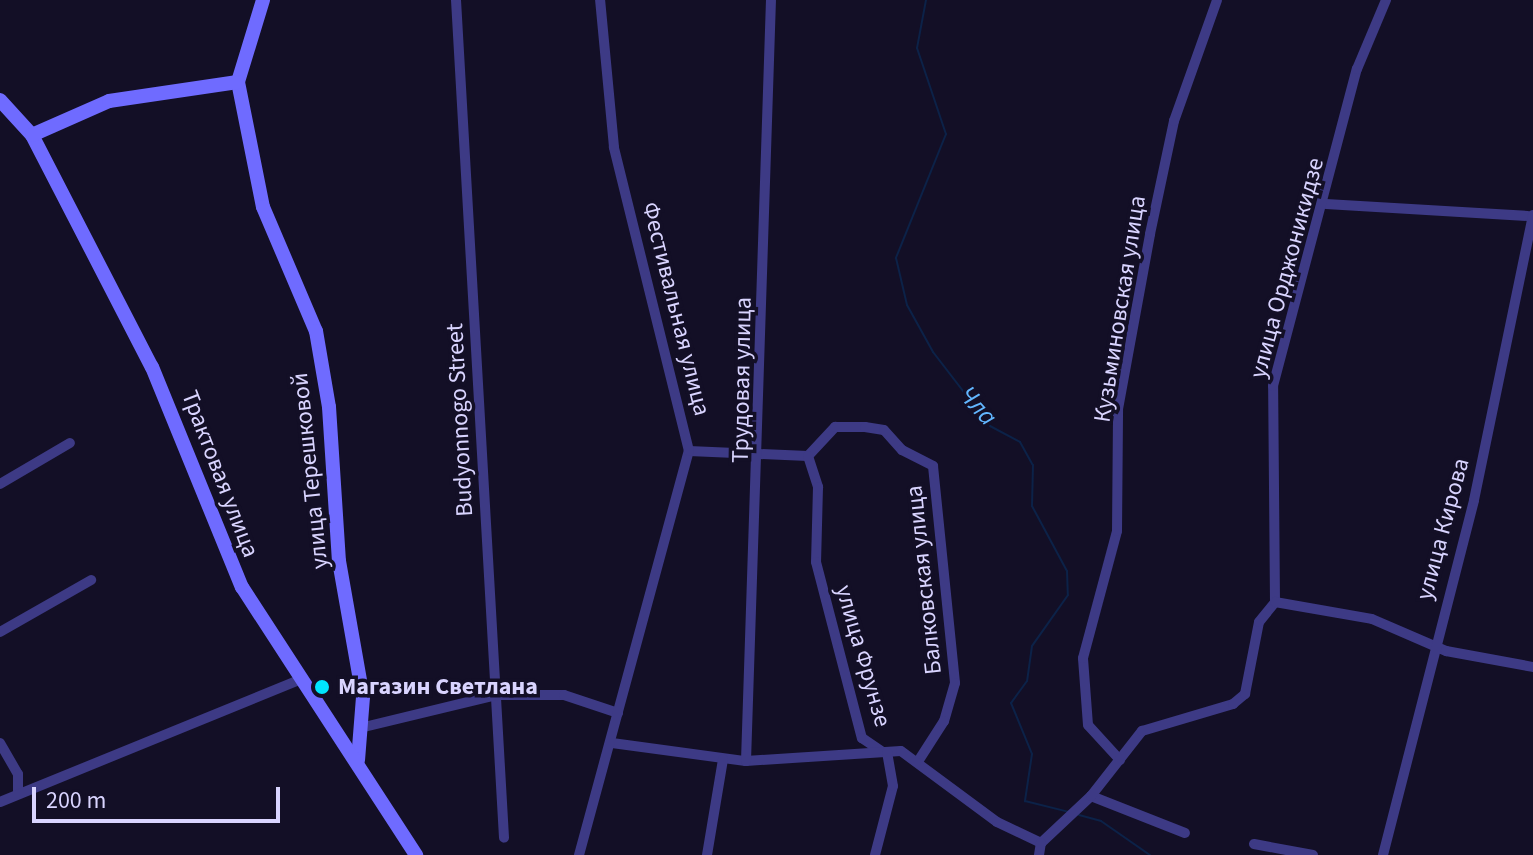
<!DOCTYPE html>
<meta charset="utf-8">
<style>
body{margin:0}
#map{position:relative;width:1533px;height:855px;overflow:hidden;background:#130f26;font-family:"Source Sans 3",sans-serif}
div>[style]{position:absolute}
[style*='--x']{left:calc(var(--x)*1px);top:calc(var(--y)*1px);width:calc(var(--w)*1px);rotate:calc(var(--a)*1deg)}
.stream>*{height:2px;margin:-1px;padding:0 1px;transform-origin:1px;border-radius:1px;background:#0c2248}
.street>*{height:10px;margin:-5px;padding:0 5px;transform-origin:5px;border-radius:5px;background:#3d3a85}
.secondary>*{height:14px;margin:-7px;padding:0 7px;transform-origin:7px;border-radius:7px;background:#6f6bff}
.dots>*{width:22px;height:22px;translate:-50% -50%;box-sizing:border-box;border:4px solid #130f26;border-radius:50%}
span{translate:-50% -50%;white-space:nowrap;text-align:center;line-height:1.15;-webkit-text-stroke:7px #130f26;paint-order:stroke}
.street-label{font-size:24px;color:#d9d4ff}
.poi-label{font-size:24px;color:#d9d4ff;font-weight:700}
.left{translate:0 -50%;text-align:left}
.water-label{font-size:26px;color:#62b6ff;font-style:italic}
.scale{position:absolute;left:32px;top:787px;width:248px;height:36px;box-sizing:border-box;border:4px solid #d9d4ff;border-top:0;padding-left:10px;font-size:24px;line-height:28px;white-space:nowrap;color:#d9d4ff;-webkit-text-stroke:6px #130f26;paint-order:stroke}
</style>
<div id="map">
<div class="stream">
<i style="--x:926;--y:0;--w:49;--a:100.6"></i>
<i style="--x:917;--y:48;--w:91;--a:71.4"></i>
<i style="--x:946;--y:134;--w:134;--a:112"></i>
<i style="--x:896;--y:258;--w:48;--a:76.8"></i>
<i style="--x:907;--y:305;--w:54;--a:61"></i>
<i style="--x:933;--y:352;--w:93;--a:52.4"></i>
<i style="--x:990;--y:426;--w:34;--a:28"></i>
<i style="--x:1020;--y:442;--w:26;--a:61"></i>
<i style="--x:1033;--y:465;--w:41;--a:91.4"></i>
<i style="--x:1032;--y:506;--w:74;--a:61.7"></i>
<i style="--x:1067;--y:571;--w:24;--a:88"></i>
<i style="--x:1068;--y:595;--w:62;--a:125.2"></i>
<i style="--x:1032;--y:646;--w:35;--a:98"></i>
<i style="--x:1027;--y:681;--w:27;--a:126"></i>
<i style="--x:1011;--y:703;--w:55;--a:67.6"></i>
<i style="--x:1032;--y:754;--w:48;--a:98.5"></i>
<i style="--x:1025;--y:801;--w:45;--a:14"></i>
<i style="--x:1079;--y:815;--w:23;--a:15"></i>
<i style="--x:1101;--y:821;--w:60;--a:34.8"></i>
</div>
<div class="street">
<i style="--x:456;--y:0;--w:839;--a:86.72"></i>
<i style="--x:1326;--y:204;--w:202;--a:3.4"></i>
<i style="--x:689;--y:451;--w:119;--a:2.4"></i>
<i style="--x:808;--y:456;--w:40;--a:-47"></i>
<i style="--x:835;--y:427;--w:30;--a:0"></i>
<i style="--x:865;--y:427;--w:19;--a:9"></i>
<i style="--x:884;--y:430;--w:27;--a:48"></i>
<i style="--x:902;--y:450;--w:35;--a:27"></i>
<i style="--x:933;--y:466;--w:218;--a:84.2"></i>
<i style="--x:955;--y:683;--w:40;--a:106"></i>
<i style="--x:944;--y:721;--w:46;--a:122.7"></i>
<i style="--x:808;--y:456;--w:33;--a:72"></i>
<i style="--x:818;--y:487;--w:75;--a:91.5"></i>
<i style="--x:816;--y:562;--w:182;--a:75.4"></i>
<i style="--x:862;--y:738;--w:23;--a:34"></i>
<i style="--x:0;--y:484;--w:81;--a:-30.4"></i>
<i style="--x:1275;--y:602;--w:216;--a:-90.5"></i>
<i style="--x:1273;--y:386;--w:328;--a:-75.2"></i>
<i style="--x:1357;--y:69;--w:75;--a:-67.2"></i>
<i style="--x:0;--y:632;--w:105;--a:-29.7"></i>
<i style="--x:360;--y:728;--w:140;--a:-13.6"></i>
<i style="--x:496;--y:695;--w:68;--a:0"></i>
<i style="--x:564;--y:695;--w:57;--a:18.4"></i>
<i style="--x:0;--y:743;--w:36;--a:60"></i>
<i style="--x:18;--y:774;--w:18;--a:90"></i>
<i style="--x:612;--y:743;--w:135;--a:7.7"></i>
<i style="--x:746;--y:761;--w:155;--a:-3.7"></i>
<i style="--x:901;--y:751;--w:119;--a:36.5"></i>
<i style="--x:997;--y:822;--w:49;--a:25.5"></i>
<i style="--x:1120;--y:760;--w:47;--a:-132.4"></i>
<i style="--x:1088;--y:725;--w:67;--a:-94.3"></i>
<i style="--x:1083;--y:658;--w:131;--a:-75"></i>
<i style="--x:1117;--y:531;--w:122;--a:-89.5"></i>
<i style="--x:1118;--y:409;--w:178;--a:-79.6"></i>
<i style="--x:1150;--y:234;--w:116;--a:-78"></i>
<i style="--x:1174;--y:121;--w:128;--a:-70.4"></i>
<i style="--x:746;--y:761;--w:761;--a:-88.12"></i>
<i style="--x:1091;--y:796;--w:101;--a:21.5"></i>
<i style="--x:0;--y:802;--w:326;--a:-22.2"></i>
<i style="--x:1041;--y:843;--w:69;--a:-43.2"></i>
<i style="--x:1091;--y:796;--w:83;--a:-51.9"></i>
<i style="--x:1142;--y:731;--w:95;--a:-16.5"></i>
<i style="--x:1233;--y:704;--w:16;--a:-40"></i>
<i style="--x:1245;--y:694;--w:73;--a:-79"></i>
<i style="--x:1259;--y:622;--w:26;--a:-51"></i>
<i style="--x:1275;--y:602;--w:98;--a:9.9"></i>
<i style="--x:1372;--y:619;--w:81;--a:23.4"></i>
<i style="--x:1446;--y:651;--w:88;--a:10.4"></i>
<i style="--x:1254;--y:844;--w:60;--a:10.6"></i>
<i style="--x:579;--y:855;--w:419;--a:-74.8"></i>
<i style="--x:689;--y:451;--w:313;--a:-103.9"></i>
<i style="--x:614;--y:147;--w:148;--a:-95.4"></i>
<i style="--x:707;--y:855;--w:97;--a:-80.5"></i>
<i style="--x:875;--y:855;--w:71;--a:-75.4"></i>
<i style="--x:893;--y:786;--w:34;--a:-100"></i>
<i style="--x:1039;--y:855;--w:12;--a:-81"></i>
<i style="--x:1383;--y:855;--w:366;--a:-75.6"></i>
<i style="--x:1474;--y:500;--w:291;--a:-78.3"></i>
</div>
<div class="secondary">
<i style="--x:263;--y:0;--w:86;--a:107"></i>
<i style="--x:238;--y:82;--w:127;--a:78.7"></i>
<i style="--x:263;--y:207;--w:135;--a:66.9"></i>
<i style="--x:316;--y:331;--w:77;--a:80.3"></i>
<i style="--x:329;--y:407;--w:154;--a:86.3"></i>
<i style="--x:339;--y:561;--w:138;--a:80"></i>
<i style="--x:363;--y:697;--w:63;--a:94.5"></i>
<i style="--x:0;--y:100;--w:47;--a:47.6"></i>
<i style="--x:32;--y:135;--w:261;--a:62.7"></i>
<i style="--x:152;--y:367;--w:238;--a:67.8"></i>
<i style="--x:242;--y:587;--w:320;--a:57"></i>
<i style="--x:32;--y:135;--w:84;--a:-23.8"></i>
<i style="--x:109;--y:101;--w:130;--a:-8.4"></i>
</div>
<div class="dots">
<i style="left:322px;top:687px;background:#00e5ff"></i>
</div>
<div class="street-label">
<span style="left:1287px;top:268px;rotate:-75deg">улица Орджоникидзе</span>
<span style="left:676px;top:309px;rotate:76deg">Фестивальная улица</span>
<span style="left:1120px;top:309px;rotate:-81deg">Кузьминовская улица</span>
<span style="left:742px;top:380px;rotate:-89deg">Трудовая улица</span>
<span style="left:460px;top:420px;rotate:-93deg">Budyonnogo Street</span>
<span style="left:310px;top:471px;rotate:-96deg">улица Терешковой</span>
<span style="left:220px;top:474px;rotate:69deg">Трактовая улица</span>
<span style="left:1443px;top:529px;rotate:-75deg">улица Кирова</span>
<span style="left:924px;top:580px;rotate:-96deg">Балковская улица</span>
<span style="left:863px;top:656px;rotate:74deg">улица Фрунзе</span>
</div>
<div class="poi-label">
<span class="left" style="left:338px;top:687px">Магазин Светлана</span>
</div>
<div class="water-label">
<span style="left:978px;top:406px;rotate:48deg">Чла</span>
</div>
<div class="scale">200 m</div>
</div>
